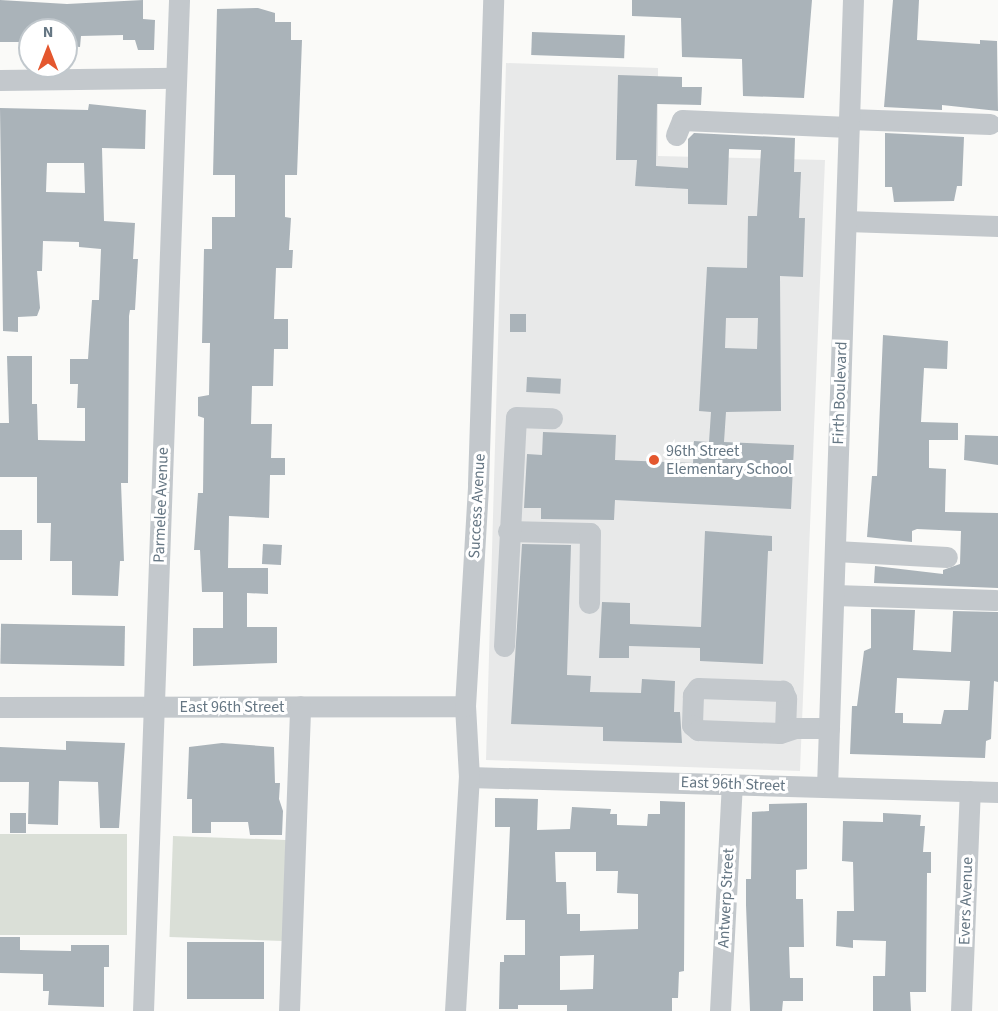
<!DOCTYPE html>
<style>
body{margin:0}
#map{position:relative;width:998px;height:1011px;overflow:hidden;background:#fafaf8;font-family:"Source Sans 3",sans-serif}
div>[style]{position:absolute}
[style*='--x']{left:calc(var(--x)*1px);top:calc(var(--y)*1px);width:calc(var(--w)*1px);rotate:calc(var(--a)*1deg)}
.built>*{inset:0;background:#e8e9e9}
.green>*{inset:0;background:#dadfd7;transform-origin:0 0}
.building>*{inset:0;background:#aab3b9;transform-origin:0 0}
.minor>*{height:21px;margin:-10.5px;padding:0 10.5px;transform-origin:10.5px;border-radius:10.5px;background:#c3c8cc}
.dots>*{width:16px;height:16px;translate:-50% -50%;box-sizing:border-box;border:3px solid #fff;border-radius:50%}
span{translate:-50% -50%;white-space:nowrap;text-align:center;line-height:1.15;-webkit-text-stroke:6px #fff;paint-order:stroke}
.street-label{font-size:16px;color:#657683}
.poi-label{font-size:16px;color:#657683}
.left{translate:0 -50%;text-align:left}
.north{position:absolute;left:18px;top:18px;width:60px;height:60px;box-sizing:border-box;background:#fff;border:2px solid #c1c8cd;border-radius:50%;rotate:0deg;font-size:16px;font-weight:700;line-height:24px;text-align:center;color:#657683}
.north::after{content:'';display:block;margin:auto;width:21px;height:27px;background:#e4572e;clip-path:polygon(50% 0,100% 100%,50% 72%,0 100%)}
</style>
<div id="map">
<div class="built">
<i style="clip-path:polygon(506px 63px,658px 68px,658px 156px,825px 160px,800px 771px,486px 760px)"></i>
</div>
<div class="green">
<i style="left:0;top:834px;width:127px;height:101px"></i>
<i style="left:173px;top:836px;width:113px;height:101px;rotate:2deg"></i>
</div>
<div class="building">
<i style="clip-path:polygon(0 0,67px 4px,143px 0,143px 19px,155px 20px,154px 50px,138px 50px,135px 40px,123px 40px,123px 35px,81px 36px,80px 47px,66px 46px,66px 30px,30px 30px,30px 42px,0 42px)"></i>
<i style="clip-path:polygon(632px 0,812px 0,804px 98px,743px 96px,742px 59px,682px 57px,681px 18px,632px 16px)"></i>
<i style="clip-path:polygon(893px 0,919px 0,917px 40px,980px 44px,980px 40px,997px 41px,998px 111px,942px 105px,942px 110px,884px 107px)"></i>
<i style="clip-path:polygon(258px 8px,275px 13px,275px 22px,291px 22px,291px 40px,302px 40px,297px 175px,285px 175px,285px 217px,291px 218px,289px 250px,293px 250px,292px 268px,276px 268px,274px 319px,288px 319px,288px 349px,274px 349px,273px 386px,252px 386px,251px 424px,272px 424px,271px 458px,285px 458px,285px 475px,270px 475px,269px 518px,229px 516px,228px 568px,268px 568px,268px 594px,247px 593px,247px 627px,277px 627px,277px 663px,193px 666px,193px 628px,223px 628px,223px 592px,202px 592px,200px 550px,194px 550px,198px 493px,203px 493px,204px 418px,198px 416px,198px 397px,209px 395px,210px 343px,202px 343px,204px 249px,212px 249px,212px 217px,235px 217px,235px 175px,213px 175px,217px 9px)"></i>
<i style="left:532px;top:32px;width:93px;height:23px;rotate:2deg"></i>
<i style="clip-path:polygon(evenodd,618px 75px,682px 77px,682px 87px,702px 87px,701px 105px,657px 104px,656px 166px,688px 168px,688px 139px,694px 133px,795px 138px,794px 172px,801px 172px,799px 218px,805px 218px,803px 277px,780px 276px,781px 411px,726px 412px,724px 442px,794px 445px,791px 509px,615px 500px,614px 520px,541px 519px,541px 508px,524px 508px,527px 454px,542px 455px,543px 432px,616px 435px,615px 460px,693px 463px,694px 441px,709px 442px,711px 412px,699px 411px,707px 267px,747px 268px,748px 216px,757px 216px,761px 150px,729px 149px,727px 205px,688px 204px,688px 189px,635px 186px,637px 160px,616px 160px,618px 75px,726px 318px,758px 318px,757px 349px,725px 348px,726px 318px)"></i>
<i style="clip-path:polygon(evenodd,89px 104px,146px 110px,145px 149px,102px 148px,104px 221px,135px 223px,133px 259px,138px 259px,135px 310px,130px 310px,129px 316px,128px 483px,121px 483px,124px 561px,120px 561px,118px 596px,72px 595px,72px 561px,50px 561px,51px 523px,37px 523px,37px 477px,0 477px,0 423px,9px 423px,7px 356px,32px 356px,32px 404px,37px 404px,38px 440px,85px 441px,85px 408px,77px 408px,78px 384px,70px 384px,70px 359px,88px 359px,92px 300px,99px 300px,101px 249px,79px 247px,79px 242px,43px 241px,42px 271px,37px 271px,40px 308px,37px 316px,18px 317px,18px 332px,3px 331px,0 108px,88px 110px,89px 104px,47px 163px,84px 163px,85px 193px,46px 192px,47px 163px)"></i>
<i style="clip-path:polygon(885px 133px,964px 137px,962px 186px,957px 186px,954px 201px,894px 202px,892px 187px,885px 187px)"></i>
<i style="left:510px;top:314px;width:16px;height:18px"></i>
<i style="clip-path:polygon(883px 335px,948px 341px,947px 369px,924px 368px,921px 422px,958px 423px,958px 440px,929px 440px,929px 468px,946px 469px,945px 512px,998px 513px,998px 588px,874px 583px,875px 566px,943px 574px,943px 570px,960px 564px,961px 531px,917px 529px,912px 531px,912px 542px,867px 537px,872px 476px,877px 476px)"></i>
<i style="left:527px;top:377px;width:34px;height:15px;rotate:3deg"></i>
<i style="clip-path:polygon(965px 435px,998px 436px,998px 465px,964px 460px)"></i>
<i style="left:0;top:530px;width:22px;height:30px"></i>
<i style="clip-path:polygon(705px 531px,772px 536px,772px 551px,768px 551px,763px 664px,700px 661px,700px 648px,629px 646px,629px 658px,599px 658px,602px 602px,630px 603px,630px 624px,701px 627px)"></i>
<i style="left:263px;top:544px;width:19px;height:20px;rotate:3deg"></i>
<i style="clip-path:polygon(522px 544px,571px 545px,567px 675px,591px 676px,590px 692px,641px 693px,642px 679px,675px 681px,674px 712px,680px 712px,682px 743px,603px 741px,603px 727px,511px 724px)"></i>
<i style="clip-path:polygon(evenodd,871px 609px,915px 610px,913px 650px,951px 652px,953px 611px,998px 612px,998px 682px,994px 681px,991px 739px,986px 741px,985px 758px,850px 754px,852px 706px,857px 706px,864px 651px,871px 648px,871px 609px,897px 678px,970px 681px,968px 710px,944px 710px,941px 724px,903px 723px,903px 713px,895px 713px,897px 678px)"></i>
<i style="left:125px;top:626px;width:40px;height:124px;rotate:91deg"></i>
<i style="clip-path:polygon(66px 741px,125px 743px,119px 828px,100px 828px,98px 782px,59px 781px,58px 825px,28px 824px,29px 782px,0 782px,0 747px,66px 750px)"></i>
<i style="clip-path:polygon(222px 743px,274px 747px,275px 783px,280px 783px,279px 799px,283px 811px,282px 835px,250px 835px,248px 822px,211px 822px,211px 833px,192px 833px,192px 799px,187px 799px,189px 747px)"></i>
<i style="clip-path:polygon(evenodd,495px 798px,538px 799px,537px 830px,570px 829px,572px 807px,611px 809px,610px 814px,617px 814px,617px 825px,647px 826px,648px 814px,660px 814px,660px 801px,685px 802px,684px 971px,679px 972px,678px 998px,672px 998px,672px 1011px,567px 1011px,567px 1005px,518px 1005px,518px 1009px,499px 1009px,500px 962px,504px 962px,504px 955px,525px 955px,525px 920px,506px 920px,510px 827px,495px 827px,495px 798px,555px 852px,596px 852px,596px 871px,618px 871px,617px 893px,638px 894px,638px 929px,580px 931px,580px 914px,567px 914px,566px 882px,556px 882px,555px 852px,495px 798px,594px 955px,593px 989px,560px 990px,560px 956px,594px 955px)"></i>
<i style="clip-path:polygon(807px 803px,807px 869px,796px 870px,796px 899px,803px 899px,804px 947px,789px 947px,790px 978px,803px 978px,803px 1001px,783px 1001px,782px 1011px,750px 1011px,746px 905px,746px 879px,751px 879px,752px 812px,769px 811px,769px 804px)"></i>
<i style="left:10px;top:813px;width:16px;height:20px"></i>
<i style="clip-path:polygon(883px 813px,921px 815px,920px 826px,925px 826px,923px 852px,931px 852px,931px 873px,927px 873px,926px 992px,910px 992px,911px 1011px,873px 1011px,873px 976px,885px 976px,886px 941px,853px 940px,853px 948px,836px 946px,837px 911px,854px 911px,853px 862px,842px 861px,843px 821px,883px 822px)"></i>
<i style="clip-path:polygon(0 937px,20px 937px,20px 950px,71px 951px,71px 945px,109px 945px,109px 967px,104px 967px,104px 1007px,48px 1005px,49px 991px,43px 991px,43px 974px,0 973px)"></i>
<i style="left:187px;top:942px;width:77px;height:57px"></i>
</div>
<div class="minor">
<i style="--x:0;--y:80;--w:176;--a:-0.7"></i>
<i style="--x:849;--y:119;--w:141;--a:2"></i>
<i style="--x:676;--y:135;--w:16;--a:-68"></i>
<i style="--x:682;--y:120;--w:167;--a:2.4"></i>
<i style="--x:846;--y:221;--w:152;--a:1.9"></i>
<i style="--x:508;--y:531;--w:82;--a:1.4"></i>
<i style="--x:590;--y:533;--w:70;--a:90.8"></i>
<i style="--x:835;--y:551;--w:112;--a:3.1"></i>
<i style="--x:834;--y:595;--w:161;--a:1.8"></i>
<i style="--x:504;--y:646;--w:229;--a:-87"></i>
<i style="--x:516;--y:417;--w:36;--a:2"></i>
<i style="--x:0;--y:707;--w:465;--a:-0.1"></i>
<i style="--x:785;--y:731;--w:33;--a:-88"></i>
<i style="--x:786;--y:698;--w:8;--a:-113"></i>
<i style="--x:783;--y:691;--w:85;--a:-178"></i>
<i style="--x:698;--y:688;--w:9;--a:126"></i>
<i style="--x:693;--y:695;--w:30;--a:92"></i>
<i style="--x:692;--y:725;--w:8;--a:40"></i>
<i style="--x:698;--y:730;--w:82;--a:2.1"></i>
<i style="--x:780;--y:733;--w:16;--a:-18"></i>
<i style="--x:795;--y:728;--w:34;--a:0"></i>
<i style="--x:469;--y:777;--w:529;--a:1.62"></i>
<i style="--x:827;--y:787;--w:787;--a:-88.11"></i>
<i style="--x:143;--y:1011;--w:1012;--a:-87.96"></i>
<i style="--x:289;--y:1011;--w:305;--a:-87.9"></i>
<i style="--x:455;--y:1011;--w:234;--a:-86.6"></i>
<i style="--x:469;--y:777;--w:71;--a:-93.2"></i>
<i style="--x:465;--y:706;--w:222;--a:-86.6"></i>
<i style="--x:478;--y:484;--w:484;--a:-88.2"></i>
<i style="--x:720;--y:1011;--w:227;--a:-87"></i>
<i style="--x:961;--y:1011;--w:220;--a:-87.7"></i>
</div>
<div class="dots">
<i style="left:654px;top:460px;background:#e4572e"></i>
</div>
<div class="street-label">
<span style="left:840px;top:393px;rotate:-88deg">Firth Boulevard</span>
<span style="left:161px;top:505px;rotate:-88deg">Parmelee Avenue</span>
<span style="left:477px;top:506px;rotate:-87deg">Success Avenue</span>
<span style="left:232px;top:707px">East 96th Street</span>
<span style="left:733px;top:784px;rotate:2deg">East 96th Street</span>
<span style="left:726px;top:898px;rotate:-87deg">Antwerp Street</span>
<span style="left:966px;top:901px;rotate:-88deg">Evers Avenue</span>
</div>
<div class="poi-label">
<span class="left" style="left:666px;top:460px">96th Street<br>Elementary School</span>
</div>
<div class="north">N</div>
</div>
